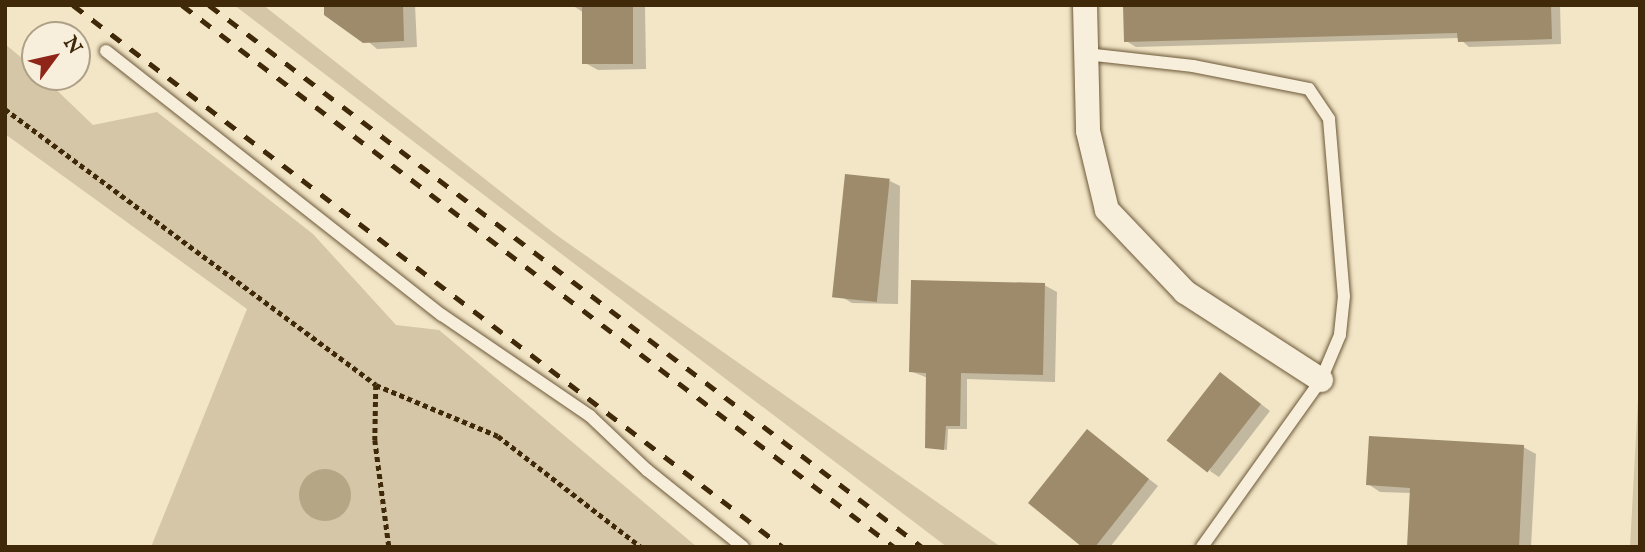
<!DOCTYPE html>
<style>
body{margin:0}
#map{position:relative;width:1645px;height:552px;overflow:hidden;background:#f2e6c7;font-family:"IM FELL English",serif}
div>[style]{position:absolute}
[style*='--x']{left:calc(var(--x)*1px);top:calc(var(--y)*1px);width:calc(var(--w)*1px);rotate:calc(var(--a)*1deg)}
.green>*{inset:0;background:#d4c6a7}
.water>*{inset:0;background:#b5a686}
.round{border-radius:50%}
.shadow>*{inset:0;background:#0003}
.building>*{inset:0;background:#9d8b6b;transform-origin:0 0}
.path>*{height:4.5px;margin-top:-2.25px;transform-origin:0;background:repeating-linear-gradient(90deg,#402908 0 5px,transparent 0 8.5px)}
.roads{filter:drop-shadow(0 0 2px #6c5838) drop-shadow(0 0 2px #6c5838)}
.service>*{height:12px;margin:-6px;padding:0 6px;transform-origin:6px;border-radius:6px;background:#f7efdb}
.minor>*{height:24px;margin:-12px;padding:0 12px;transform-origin:12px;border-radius:12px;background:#f7efdb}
.rail>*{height:5px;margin-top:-2.5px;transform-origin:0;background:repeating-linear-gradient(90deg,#402908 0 12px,transparent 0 24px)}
span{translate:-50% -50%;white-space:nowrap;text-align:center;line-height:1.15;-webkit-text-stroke:5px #f7efdb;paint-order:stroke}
.frame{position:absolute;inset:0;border:7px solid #402908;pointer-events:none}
.north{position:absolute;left:21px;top:21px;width:70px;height:70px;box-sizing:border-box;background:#f7efdb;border:2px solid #aea087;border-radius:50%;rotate:57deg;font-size:19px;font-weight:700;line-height:28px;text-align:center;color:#402908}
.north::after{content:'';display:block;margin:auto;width:24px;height:32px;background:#8f2418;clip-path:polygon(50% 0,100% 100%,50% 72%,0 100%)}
</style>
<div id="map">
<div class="green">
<i style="clip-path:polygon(234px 5px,263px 5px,555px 234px,1001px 547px,947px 547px)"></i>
<i style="clip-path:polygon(5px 44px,35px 69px,35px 77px,43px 77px,93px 125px,157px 112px,313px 234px,396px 325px,439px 330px,697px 547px,151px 547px,247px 309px,5px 134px)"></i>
<i style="clip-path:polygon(1640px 363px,1640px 547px,1630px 547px)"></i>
</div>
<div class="water">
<i class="round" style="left:299px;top:469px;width:52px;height:52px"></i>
</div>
<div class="shadow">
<i style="clip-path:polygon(325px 5px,415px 5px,417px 47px,377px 49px)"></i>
<i style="clip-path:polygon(572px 5px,645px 5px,646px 69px,598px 70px,585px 63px,584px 13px)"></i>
<i style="clip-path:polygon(1125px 5px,1560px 5px,1561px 44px,1469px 47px,1459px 38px,1136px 47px,1126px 41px)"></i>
<i style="clip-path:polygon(890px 181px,900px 186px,898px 304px,852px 303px,842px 297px)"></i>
<i style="clip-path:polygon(1044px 285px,1057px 292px,1055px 382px,967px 379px,967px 429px,948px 429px,947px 450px,927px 447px,928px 378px,910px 371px)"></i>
<i style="clip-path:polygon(1230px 380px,1270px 411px,1219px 477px,1210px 471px)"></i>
<i style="clip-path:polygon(1087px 431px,1158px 486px,1110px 547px,1085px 547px)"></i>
<i style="clip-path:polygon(1523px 447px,1536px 454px,1531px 547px,1409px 547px,1411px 493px,1380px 492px,1368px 484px)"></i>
</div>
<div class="building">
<i style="clip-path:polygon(324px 5px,403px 5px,404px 41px,363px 43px,324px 15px)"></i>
<i style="left:582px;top:5px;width:51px;height:59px"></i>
<i style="clip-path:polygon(1123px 5px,1551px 5px,1552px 39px,1458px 42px,1457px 33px,1124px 42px)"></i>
<i style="left:845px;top:174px;width:45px;height:124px;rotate:6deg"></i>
<i style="clip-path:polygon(911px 280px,1045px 283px,1043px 375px,961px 373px,960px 426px,946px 426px,944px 450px,925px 448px,926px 373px,909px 372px)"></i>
<i style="left:1220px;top:372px;width:52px;height:87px;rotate:38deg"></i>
<i style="clip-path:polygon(1087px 429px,1149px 479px,1095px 547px,1082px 547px,1028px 503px)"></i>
<i style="clip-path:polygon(1369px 436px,1524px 445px,1519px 547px,1407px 547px,1410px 488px,1366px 485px)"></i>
</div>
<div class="path">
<i style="--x:5;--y:109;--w:462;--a:36.6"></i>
<i style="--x:376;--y:385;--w:132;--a:22.7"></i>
<i style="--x:498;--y:436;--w:181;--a:37.8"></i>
<i style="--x:376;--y:385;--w:55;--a:91"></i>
<i style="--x:375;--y:440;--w:108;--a:82.5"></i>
</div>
<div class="roads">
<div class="service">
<i style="--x:106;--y:51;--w:427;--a:38.2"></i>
<i style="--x:442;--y:315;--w:179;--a:34.3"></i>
<i style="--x:590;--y:416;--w:79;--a:43.5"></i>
<i style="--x:647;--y:470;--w:123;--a:38.7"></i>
<i style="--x:1086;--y:54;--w:108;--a:6.4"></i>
<i style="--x:1193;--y:66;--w:118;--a:11.2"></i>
<i style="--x:1309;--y:89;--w:36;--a:56"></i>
<i style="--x:1329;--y:119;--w:178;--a:85.2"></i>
<i style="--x:1344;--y:296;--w:39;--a:96"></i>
<i style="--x:1340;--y:335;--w:49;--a:112.9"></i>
<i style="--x:1321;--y:380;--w:205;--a:125.5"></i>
</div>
<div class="minor">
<i style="--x:1085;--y:5;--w:126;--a:88.6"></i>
<i style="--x:1088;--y:131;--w:81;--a:76.5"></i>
<i style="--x:1107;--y:210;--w:113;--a:46.4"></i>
<i style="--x:1185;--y:292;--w:162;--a:32.9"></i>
</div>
</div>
<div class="rail">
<i style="--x:73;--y:5;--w:893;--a:37.36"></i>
<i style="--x:182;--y:5;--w:895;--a:37.28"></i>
<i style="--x:209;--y:5;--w:896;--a:37.24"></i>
</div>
<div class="frame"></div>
<div class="north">N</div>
</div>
